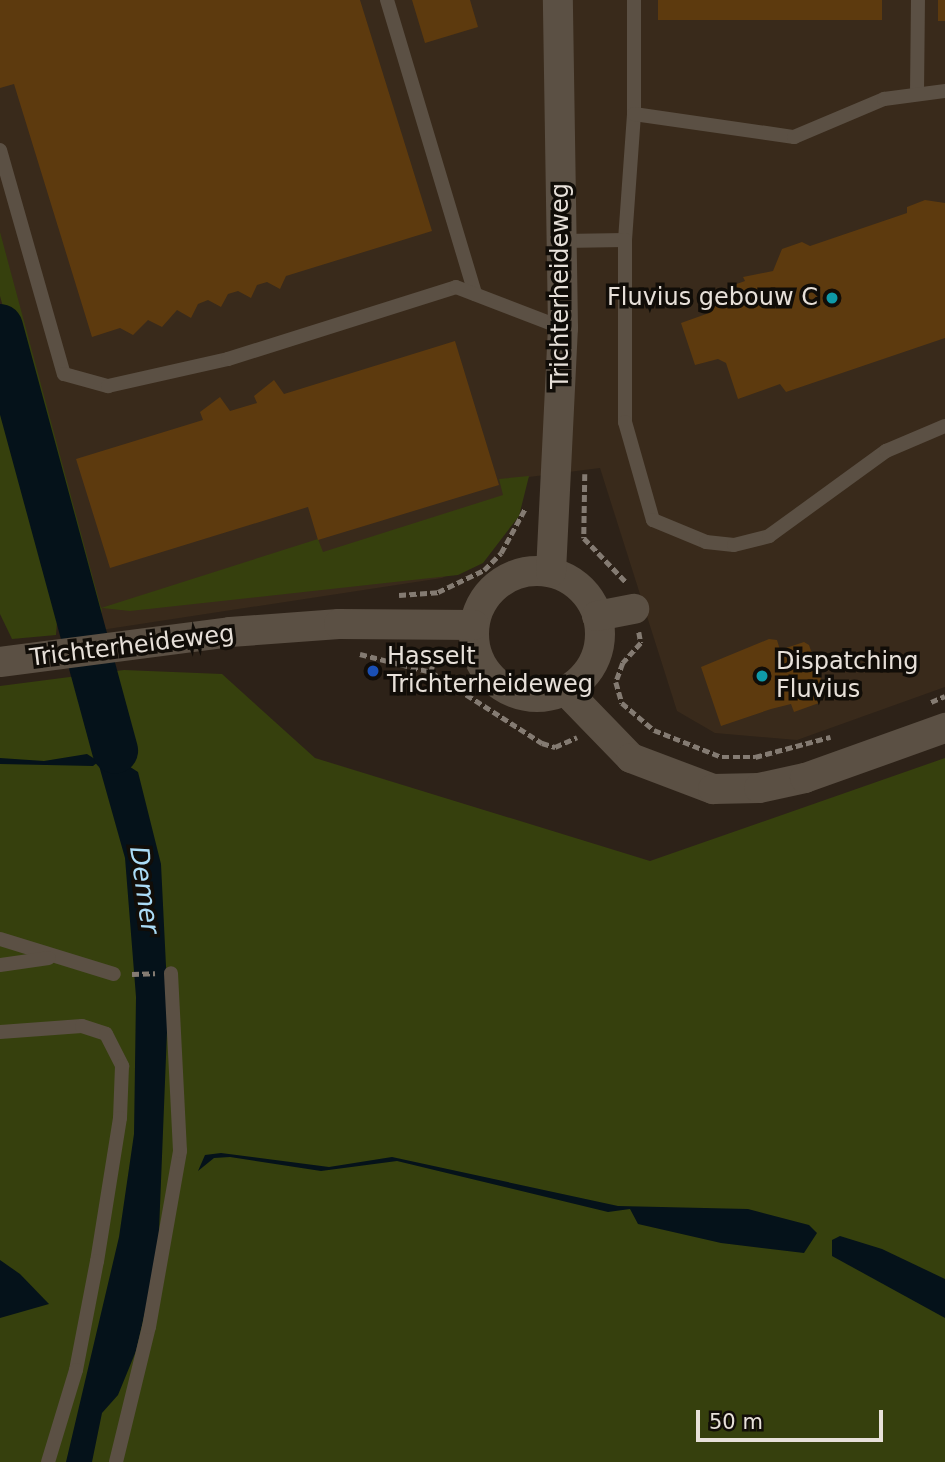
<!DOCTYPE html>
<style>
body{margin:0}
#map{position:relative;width:945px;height:1462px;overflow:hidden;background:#2d2218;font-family:"DejaVu Sans",sans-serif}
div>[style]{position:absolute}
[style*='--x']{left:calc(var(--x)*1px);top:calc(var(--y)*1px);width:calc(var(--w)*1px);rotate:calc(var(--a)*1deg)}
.built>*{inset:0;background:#392a1b}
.green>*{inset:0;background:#36400d}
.water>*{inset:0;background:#05121a}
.river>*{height:46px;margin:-23px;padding:0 23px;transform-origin:23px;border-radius:23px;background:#05121a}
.building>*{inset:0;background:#5d3a0e;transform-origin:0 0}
.path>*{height:4.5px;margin-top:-2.25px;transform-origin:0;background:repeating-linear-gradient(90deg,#847b72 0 7px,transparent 0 10.5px)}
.service>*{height:14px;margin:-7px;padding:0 7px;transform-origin:7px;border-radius:7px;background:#5b5044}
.minor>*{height:30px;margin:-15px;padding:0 15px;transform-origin:15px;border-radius:15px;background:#5b5044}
.minor>.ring{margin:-15px;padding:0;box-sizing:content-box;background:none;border:30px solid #5b5044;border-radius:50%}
.dots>*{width:19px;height:19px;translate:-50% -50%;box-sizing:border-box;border:4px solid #110d08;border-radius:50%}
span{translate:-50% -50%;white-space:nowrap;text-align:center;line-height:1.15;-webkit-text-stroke:7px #110d08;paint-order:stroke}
.street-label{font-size:24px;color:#e7e0d9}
.poi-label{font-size:24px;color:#e7e0d9}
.right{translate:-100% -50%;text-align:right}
.left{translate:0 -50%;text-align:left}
.water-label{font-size:26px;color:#abdcf6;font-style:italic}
.scale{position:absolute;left:696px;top:1410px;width:187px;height:32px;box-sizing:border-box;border:4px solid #e7e0d9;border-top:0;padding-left:9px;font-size:21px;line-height:24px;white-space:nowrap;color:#e7e0d9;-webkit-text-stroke:5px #110d08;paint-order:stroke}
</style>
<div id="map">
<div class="built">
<i style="clip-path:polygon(0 0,945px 0,945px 687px,797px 740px,715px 733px,677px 711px,600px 468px,529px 477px,479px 560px,442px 578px,101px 630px,0 246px)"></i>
</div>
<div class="green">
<i style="clip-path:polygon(0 232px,101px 608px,318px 539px,323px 552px,503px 495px,499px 479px,529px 476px,519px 516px,483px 563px,458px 575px,130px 611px,102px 608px,100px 628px,81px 591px,0 296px)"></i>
<i style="clip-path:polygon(0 376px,59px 596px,56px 635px,12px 639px,0 614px)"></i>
<i style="clip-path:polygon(124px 670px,222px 674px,315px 758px,650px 861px,945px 758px,945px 1462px,0 1462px,0 686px)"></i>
</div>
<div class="water">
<i style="clip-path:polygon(78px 691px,117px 691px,127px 710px,120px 745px,124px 763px,138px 772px,161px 864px,168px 1007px,158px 1256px,136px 1351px,118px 1395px,102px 1413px,92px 1462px,66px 1462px,119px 1237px,134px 1134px,136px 997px,125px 858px,98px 762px,93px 766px,0 764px,0 758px,44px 761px,87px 754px,98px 761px)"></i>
<i style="clip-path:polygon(221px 1153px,329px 1167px,392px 1157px,618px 1206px,748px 1209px,809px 1225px,817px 1233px,804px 1253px,721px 1243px,638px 1224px,630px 1209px,608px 1212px,397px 1161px,321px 1171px,230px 1157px,214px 1158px,198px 1171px,205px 1155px)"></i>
<i style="clip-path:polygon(840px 1236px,882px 1249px,945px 1279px,945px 1318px,832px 1256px,832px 1240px)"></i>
<i style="clip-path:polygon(0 1260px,20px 1274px,49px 1304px,0 1318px)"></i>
</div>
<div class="river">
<i style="--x:0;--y:327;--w:439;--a:74.8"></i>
</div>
<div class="building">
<i style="clip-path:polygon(0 0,360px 0,432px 231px,286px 276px,280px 289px,267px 282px,257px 285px,251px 298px,238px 291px,228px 294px,221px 307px,208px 300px,198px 304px,191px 318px,177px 310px,162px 327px,148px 320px,133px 335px,120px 328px,92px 337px,14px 84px,0 88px)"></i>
<i style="clip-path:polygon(412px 0,470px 0,478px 27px,425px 43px)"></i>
<i style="left:658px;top:0;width:224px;height:20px"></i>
<i style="left:938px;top:0;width:7px;height:21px"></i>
<i style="clip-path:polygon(925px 200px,945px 203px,945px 338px,786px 392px,780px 384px,738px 399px,726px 363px,718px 359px,695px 365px,681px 323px,709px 313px,706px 305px,720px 300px,731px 286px,745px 281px,743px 277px,773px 271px,782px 249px,802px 242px,810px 246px,907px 213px,907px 207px)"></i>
<i style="clip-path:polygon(455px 341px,499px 485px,318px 540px,308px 507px,110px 568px,76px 459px,203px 420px,200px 412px,220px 397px,230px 411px,257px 403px,254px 396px,274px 380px,284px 394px)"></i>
<i style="clip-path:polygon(769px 639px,777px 640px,780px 650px,804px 642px,809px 645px,823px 685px,815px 694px,819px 703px,794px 712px,791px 704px,771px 709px,721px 726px,701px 667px)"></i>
</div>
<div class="path">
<i style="--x:585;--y:474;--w:64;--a:90.9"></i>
<i style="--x:584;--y:538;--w:62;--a:46.3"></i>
<i style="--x:399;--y:595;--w:39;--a:-4"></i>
<i style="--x:438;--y:592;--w:51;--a:-25.6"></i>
<i style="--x:484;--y:570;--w:24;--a:-45"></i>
<i style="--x:501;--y:553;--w:52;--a:-61.5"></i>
<i style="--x:639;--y:632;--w:11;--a:80"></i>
<i style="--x:641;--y:643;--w:27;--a:132"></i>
<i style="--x:623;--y:663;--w:20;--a:110"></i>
<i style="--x:616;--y:682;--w:22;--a:74"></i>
<i style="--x:622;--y:703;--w:42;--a:40.2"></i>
<i style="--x:654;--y:730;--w:73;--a:21.7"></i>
<i style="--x:722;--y:757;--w:33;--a:0"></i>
<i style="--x:755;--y:757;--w:78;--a:-14.9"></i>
<i style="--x:360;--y:654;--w:73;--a:14.2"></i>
<i style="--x:431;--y:672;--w:132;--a:32.6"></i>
<i style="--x:542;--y:743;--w:14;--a:17"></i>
<i style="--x:555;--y:747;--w:24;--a:-24"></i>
<i style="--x:431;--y:672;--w:20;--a:-81"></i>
<i style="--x:931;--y:702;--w:15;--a:-23"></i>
<i style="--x:132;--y:974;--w:23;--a:-2"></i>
</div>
<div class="service">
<i style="--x:387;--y:0;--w:307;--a:73.3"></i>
<i style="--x:634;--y:0;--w:114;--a:90"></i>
<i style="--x:917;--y:93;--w:93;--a:-89.4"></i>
<i style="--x:0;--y:150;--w:233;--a:74.1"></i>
<i style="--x:64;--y:374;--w:46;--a:15.3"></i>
<i style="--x:108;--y:386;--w:123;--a:-12.7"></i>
<i style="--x:228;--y:359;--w:239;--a:-17.5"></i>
<i style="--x:456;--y:287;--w:115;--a:21"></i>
<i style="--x:625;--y:240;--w:126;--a:-85.9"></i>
<i style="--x:634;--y:114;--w:162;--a:8.2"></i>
<i style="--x:794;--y:137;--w:98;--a:-22.9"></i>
<i style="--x:884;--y:99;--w:62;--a:-7.5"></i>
<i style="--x:563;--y:241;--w:62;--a:-0.9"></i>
<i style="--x:625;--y:240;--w:182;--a:90"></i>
<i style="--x:625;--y:422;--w:102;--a:74.1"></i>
<i style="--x:653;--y:520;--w:57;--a:22.5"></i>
<i style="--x:706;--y:542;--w:28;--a:6"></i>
<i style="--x:734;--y:545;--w:36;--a:-14"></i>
<i style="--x:769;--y:536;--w:145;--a:-36"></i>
<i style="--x:886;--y:451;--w:64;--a:-23"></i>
<i style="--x:0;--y:939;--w:119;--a:17.1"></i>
<i style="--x:0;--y:965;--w:49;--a:-8.1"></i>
<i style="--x:0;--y:1032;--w:82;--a:-4.2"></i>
<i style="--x:82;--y:1026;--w:25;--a:18"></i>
<i style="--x:106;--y:1034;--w:36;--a:63"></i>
<i style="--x:122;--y:1066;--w:52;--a:92.2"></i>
<i style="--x:120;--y:1118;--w:145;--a:99.1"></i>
<i style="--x:97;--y:1261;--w:111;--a:100.9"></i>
<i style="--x:76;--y:1370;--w:96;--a:106.9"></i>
<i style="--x:116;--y:1462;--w:139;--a:-76.3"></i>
<i style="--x:149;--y:1327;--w:179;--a:-80"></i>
<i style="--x:180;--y:1151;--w:178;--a:-92.9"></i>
</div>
<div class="minor">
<i class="ring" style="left:474px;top:571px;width:96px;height:96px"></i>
<i style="--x:551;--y:572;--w:244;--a:-87.2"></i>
<i style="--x:563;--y:328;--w:328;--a:-90.9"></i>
<i style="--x:597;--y:616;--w:38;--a:-11"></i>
<i style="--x:0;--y:662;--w:232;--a:-7.4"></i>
<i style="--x:230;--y:632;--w:109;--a:-4.2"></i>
<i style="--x:339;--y:624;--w:135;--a:0.4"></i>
<i style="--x:566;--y:691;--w:93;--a:45.9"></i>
<i style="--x:631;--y:758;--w:88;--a:20.7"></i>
<i style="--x:713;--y:789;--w:46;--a:-1.2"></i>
<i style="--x:759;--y:788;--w:47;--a:-12.3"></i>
<i style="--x:805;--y:778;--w:149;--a:-19.7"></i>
</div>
<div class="dots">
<i style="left:832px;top:298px;background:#0f9aa8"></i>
<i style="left:373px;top:671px;background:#1a4fb4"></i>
<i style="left:762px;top:676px;background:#0f9aa8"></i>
</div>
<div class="street-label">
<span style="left:561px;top:286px;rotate:-90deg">Trichterheideweg</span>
<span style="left:132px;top:646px;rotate:-7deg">Trichterheideweg</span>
</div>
<div class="poi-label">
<span class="right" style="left:818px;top:298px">Fluvius gebouw C</span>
<span class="left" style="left:387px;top:671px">Hasselt<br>Trichterheideweg</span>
<span class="left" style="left:776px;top:676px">Dispatching<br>Fluvius</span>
</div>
<div class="water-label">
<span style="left:144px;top:890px;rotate:82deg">Demer</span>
</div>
<div class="scale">50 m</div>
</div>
